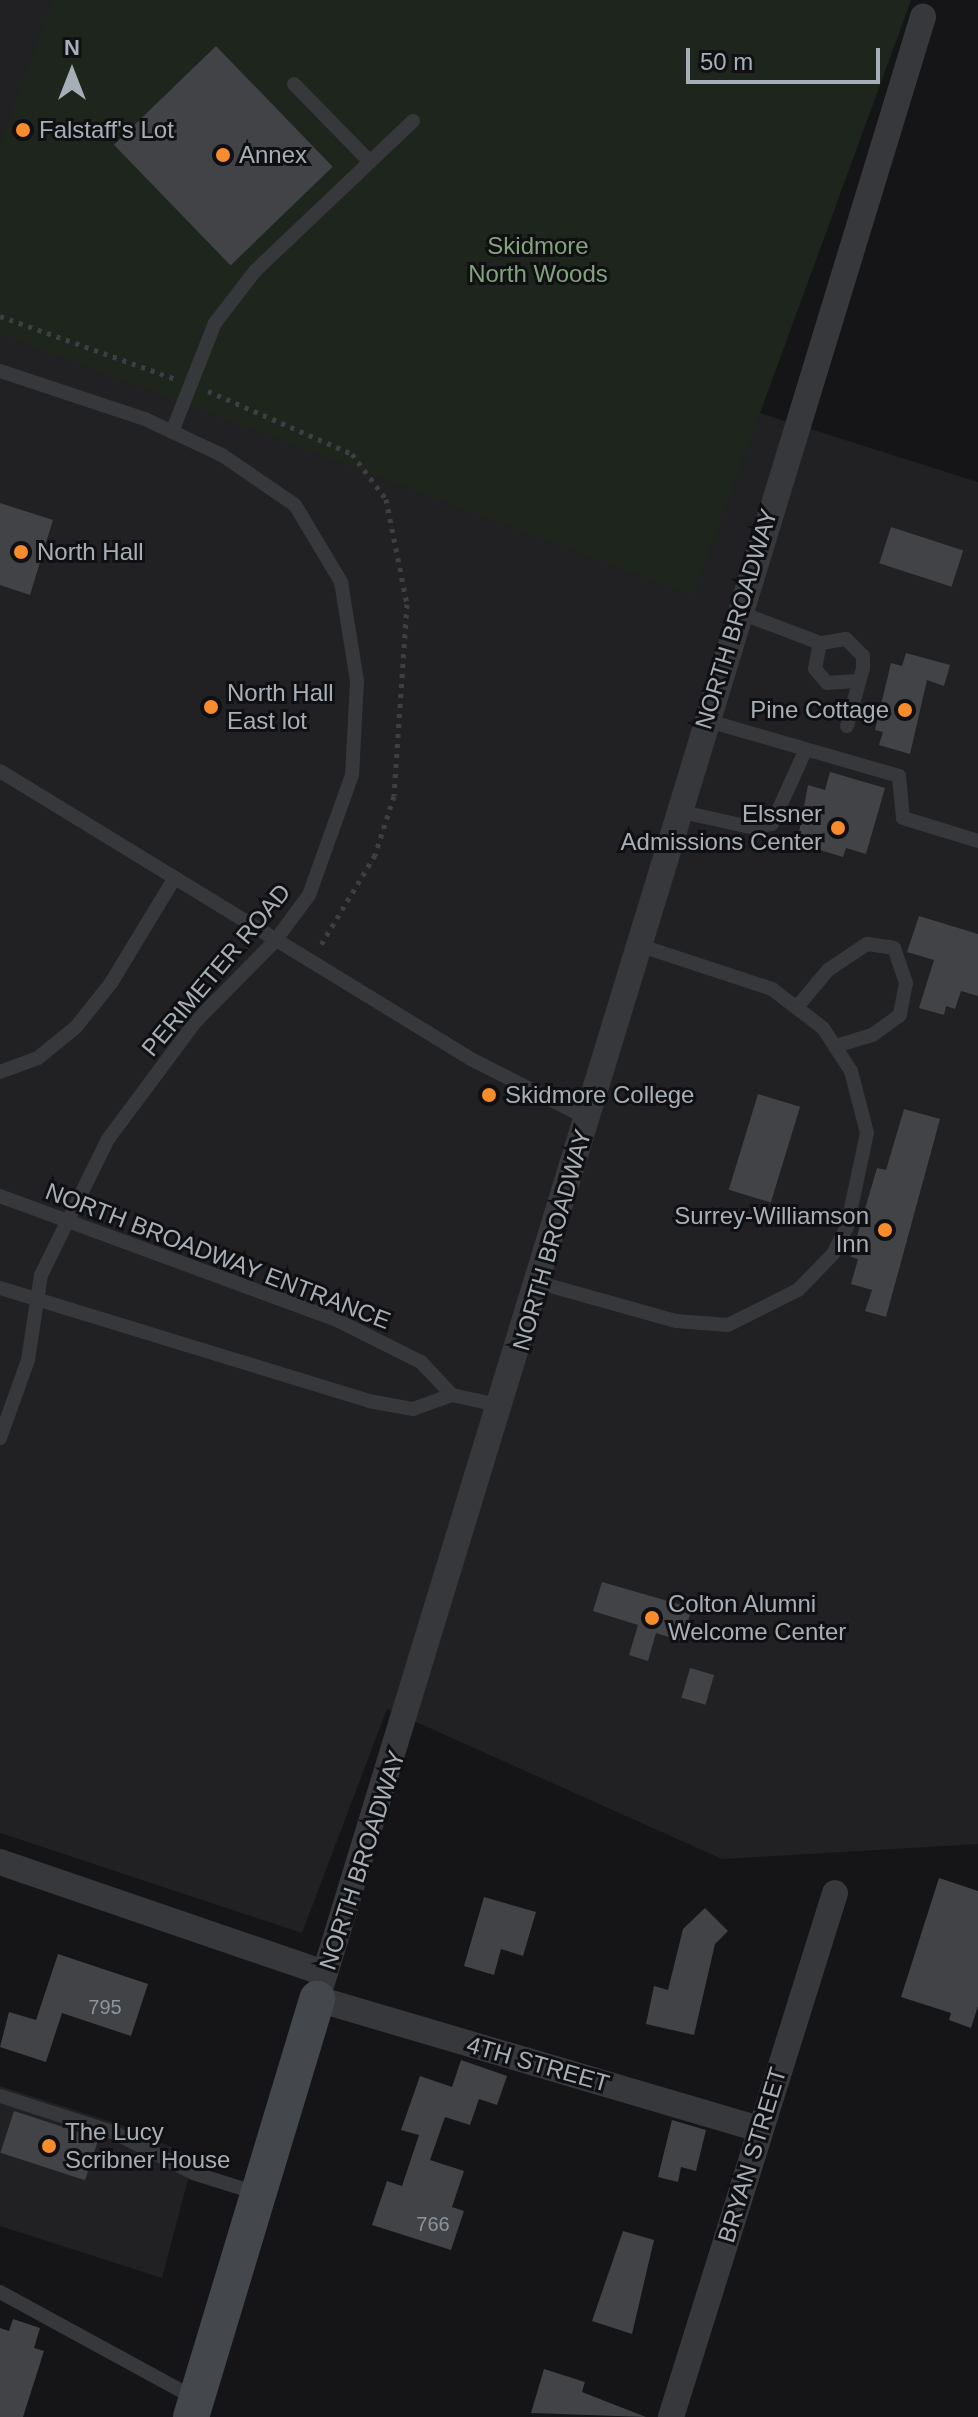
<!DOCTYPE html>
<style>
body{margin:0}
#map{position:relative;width:978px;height:2417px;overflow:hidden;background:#151517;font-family:Helvetica,sans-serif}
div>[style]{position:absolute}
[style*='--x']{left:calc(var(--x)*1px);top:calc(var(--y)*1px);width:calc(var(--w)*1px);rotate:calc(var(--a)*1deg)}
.built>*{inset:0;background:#212124}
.green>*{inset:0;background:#1d251d}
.building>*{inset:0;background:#414347;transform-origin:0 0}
.path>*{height:5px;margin-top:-2.5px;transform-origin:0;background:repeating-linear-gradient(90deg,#3c3f43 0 4px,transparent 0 10px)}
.lane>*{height:14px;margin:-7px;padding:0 7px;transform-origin:7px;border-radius:7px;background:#36383c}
.street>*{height:26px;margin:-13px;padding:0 13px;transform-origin:13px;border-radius:13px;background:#36383c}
.secondary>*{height:36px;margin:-18px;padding:0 18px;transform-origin:18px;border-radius:18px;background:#44474c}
.dots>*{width:22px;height:22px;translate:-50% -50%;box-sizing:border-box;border:4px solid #101012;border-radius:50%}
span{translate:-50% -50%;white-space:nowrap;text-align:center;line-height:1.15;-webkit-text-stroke:6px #101012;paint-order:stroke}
.number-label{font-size:20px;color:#8d949b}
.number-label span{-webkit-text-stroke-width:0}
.poi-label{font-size:24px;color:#a6afb7}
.left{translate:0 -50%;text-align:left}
.right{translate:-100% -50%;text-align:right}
.park-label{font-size:24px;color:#82a37d}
.street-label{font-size:24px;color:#a6afb7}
.north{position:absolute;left:32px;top:32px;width:80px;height:80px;-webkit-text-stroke:6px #101012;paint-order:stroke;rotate:0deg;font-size:22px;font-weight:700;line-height:32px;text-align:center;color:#a6afb7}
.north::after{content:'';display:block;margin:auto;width:28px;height:36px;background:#a6afb7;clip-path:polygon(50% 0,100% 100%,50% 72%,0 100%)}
.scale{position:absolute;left:686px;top:48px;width:194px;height:36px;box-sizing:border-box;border:4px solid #a6afb7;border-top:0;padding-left:10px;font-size:24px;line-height:28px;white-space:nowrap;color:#a6afb7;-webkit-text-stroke:6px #101012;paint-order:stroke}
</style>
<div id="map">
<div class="built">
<i style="clip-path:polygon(0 0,911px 0,760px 413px,978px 482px,978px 1844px,722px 1859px,387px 1709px,302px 1933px,0 1833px)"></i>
<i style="clip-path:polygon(0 2086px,124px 2126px,194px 2157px,162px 2278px,0 2226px)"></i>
</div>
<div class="green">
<i style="clip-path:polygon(53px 0,911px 0,693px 596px,0 334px,0 143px)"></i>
</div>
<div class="building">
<i style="left:216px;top:46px;width:168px;height:142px;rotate:46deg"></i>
<i style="clip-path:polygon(0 503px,53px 520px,30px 595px,0 585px)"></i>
<i style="left:891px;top:527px;width:76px;height:38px;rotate:18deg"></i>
<i style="clip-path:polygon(906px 653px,950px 665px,944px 686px,927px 680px,910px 754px,879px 745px,883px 732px,875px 730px,891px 663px,902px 666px)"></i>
<i style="clip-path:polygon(830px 772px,885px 788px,866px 854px,846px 848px,843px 857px,797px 843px,808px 785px,825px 790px)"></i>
<i style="clip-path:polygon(919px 916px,978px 934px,978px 996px,961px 991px,955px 1009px,946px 1006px,944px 1015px,919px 1008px,934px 960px,907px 952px)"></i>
<i style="left:758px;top:1094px;width:44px;height:100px;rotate:17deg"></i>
<i style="clip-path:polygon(904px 1109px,940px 1119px,886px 1317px,865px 1311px,872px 1290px,851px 1284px,858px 1259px,851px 1257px,877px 1168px,886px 1170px)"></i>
<i style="clip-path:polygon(602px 1582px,692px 1608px,682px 1641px,656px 1633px,648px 1661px,629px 1655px,638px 1625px,593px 1611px)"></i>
<i style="left:690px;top:1668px;width:25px;height:31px;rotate:16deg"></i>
<i style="clip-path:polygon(939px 1878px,978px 1891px,978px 2006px,971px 2028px,949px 2020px,951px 2013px,901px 1997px)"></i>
<i style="clip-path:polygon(484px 1897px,536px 1912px,523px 1956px,501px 1949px,494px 1975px,464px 1966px)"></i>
<i style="clip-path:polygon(705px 1908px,728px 1931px,715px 1944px,694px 2035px,646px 2024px,654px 1986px,668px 1990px,683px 1929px)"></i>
<i style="clip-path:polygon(58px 1954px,148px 1984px,131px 2036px,62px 2013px,46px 2062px,0 2047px,9px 2012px,36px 2020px)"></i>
<i style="clip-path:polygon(461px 2060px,507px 2076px,497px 2105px,479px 2099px,470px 2125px,445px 2117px,430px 2160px,464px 2171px,452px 2207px,464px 2211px,451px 2250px,372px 2225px,387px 2181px,402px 2186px,419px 2135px,401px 2130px,420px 2076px,452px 2087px)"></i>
<i style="left:14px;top:2111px;width:89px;height:44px;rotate:18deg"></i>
<i style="clip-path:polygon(672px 2120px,706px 2130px,696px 2171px,681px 2167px,678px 2182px,658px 2177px)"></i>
<i style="clip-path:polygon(623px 2231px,654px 2240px,632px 2334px,592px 2321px)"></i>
<i style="clip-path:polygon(13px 2319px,40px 2328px,34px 2348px,44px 2351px,23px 2417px,0 2417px,0 2328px,9px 2331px)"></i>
<i style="clip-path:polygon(544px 2369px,585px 2382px,582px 2392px,646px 2417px,531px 2413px)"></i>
</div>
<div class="path">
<i style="--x:0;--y:316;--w:187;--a:19.7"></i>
<i style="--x:208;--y:391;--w:157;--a:23.6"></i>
<i style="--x:352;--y:454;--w:56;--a:52.9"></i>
<i style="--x:386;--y:499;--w:107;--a:78.7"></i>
<i style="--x:407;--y:604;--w:192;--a:93.9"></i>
<i style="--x:394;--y:796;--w:62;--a:107.9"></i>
<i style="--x:375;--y:855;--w:106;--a:121.1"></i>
</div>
<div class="lane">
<i style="--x:294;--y:84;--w:109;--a:45.7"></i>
<i style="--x:0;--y:371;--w:153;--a:18.3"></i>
<i style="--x:145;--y:419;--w:85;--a:25.1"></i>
<i style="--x:222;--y:455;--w:88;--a:34.4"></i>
<i style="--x:295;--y:505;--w:90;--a:59.1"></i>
<i style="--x:341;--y:582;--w:100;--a:80.8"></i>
<i style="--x:357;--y:681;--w:94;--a:93"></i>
<i style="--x:352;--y:775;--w:127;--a:109.7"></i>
<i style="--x:309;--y:895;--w:57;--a:126.5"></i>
<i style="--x:275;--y:941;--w:112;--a:134.6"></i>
<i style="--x:196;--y:1021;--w:147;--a:126.7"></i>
<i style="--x:108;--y:1139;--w:152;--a:116.2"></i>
<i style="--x:41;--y:1275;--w:86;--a:98.7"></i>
<i style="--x:28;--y:1360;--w:83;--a:109.7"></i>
<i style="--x:172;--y:432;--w:117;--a:-68.5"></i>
<i style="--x:215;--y:323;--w:66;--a:-52.4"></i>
<i style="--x:255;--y:271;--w:218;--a:-43.5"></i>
<i style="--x:738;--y:612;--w:88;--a:20.7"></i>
<i style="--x:705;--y:720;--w:202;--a:16.1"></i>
<i style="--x:899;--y:776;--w:42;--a:84.6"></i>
<i style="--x:903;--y:818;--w:78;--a:17"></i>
<i style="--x:847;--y:726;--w:60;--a:-74.6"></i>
<i style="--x:863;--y:668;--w:12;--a:-90"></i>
<i style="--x:863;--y:656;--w:24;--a:-135"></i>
<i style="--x:846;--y:639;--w:26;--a:171"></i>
<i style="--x:820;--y:643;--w:26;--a:101"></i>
<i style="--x:815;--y:669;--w:18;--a:49"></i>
<i style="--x:827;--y:683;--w:32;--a:-4"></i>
<i style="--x:0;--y:771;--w:552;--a:31.44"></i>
<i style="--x:471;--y:1059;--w:130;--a:27"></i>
<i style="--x:678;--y:811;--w:78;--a:12.6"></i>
<i style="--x:754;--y:828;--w:18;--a:-13"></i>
<i style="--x:772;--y:824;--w:82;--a:-65.6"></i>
<i style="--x:797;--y:1007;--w:48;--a:-50"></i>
<i style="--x:828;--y:970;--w:47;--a:-33.7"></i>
<i style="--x:867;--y:944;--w:27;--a:8"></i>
<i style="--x:894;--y:948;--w:37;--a:71"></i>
<i style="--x:906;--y:983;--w:33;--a:101"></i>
<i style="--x:900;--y:1015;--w:34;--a:144"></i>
<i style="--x:872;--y:1035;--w:39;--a:163"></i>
<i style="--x:0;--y:1072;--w:40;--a:-20.2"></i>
<i style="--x:38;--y:1058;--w:49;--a:-39.2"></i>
<i style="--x:76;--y:1027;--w:56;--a:-51.5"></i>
<i style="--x:111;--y:983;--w:122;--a:-58.8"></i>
<i style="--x:0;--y:1196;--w:361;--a:20.2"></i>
<i style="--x:339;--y:1321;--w:92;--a:26.6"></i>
<i style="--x:421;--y:1362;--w:45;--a:46.8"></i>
<i style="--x:540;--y:1283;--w:141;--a:15.6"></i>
<i style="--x:676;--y:1321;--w:52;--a:4.4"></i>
<i style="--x:728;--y:1325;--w:78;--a:-26.6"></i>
<i style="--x:798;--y:1290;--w:50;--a:-45.8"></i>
<i style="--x:833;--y:1254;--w:30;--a:-63"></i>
<i style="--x:847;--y:1227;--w:96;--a:-78"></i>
<i style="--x:867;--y:1133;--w:64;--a:-104.5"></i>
<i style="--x:851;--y:1071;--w:51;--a:-123.1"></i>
<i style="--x:823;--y:1028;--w:64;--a:-142.6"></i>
<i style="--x:772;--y:989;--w:141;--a:-161.8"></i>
<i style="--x:0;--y:1288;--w:386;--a:17"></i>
<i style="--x:369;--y:1401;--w:45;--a:10.3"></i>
<i style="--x:413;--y:1409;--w:41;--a:-19.7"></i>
<i style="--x:452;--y:1395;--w:51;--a:12.4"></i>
<i style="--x:0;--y:2096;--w:121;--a:17.8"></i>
<i style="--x:115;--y:2133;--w:88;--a:27.1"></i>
<i style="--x:193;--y:2173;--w:67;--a:17.4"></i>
<i style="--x:0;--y:2292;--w:223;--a:28.6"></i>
</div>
<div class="street">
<i style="--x:0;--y:1862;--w:342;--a:18.9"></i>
<i style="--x:759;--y:2129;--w:461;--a:-163.6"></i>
<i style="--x:317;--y:1999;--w:2073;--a:-73"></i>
<i style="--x:671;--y:2417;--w:549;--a:-72.62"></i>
</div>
<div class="secondary">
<i style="--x:191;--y:2417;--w:437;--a:-73.2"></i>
</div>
<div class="dots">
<i style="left:23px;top:130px;background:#f78c2d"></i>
<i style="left:223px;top:155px;background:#f78c2d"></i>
<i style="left:21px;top:552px;background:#f78c2d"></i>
<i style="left:211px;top:707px;background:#f78c2d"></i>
<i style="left:905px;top:710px;background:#f78c2d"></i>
<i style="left:838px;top:828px;background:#f78c2d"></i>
<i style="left:489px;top:1095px;background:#f78c2d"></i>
<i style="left:885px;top:1230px;background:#f78c2d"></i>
<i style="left:652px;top:1618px;background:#f78c2d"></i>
<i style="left:49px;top:2146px;background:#f78c2d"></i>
</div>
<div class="number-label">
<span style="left:105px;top:2007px">795</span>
<span style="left:433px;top:2224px">766</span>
</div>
<div class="poi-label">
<span class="left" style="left:39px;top:130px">Falstaff's Lot</span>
<span class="left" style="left:239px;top:155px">Annex</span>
<span class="left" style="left:37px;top:552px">North Hall</span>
<span class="left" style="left:227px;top:707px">North Hall<br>East lot</span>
<span class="right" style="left:889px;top:710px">Pine Cottage</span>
<span class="right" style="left:822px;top:828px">Elssner<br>Admissions Center</span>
<span class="left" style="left:505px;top:1095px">Skidmore College</span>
<span class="right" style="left:869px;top:1230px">Surrey-Williamson<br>Inn</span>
<span class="left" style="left:668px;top:1618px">Colton Alumni<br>Welcome Center</span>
<span class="left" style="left:65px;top:2146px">The Lucy<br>Scribner House</span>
</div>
<div class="park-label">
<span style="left:538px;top:260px">Skidmore<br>North Woods</span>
</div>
<div class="street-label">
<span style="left:736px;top:619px;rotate:-73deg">NORTH BROADWAY</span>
<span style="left:216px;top:970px;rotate:-50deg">PERIMETER ROAD</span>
<span style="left:552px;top:1240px;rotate:-74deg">NORTH BROADWAY</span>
<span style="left:218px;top:1256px;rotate:21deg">NORTH BROADWAY ENTRANCE</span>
<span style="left:362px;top:1860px;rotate:-72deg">NORTH BROADWAY</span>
<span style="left:538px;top:2064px;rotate:16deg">4TH STREET</span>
<span style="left:752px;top:2155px;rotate:-73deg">BRYAN STREET</span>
</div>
<div class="north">N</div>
<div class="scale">50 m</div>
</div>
